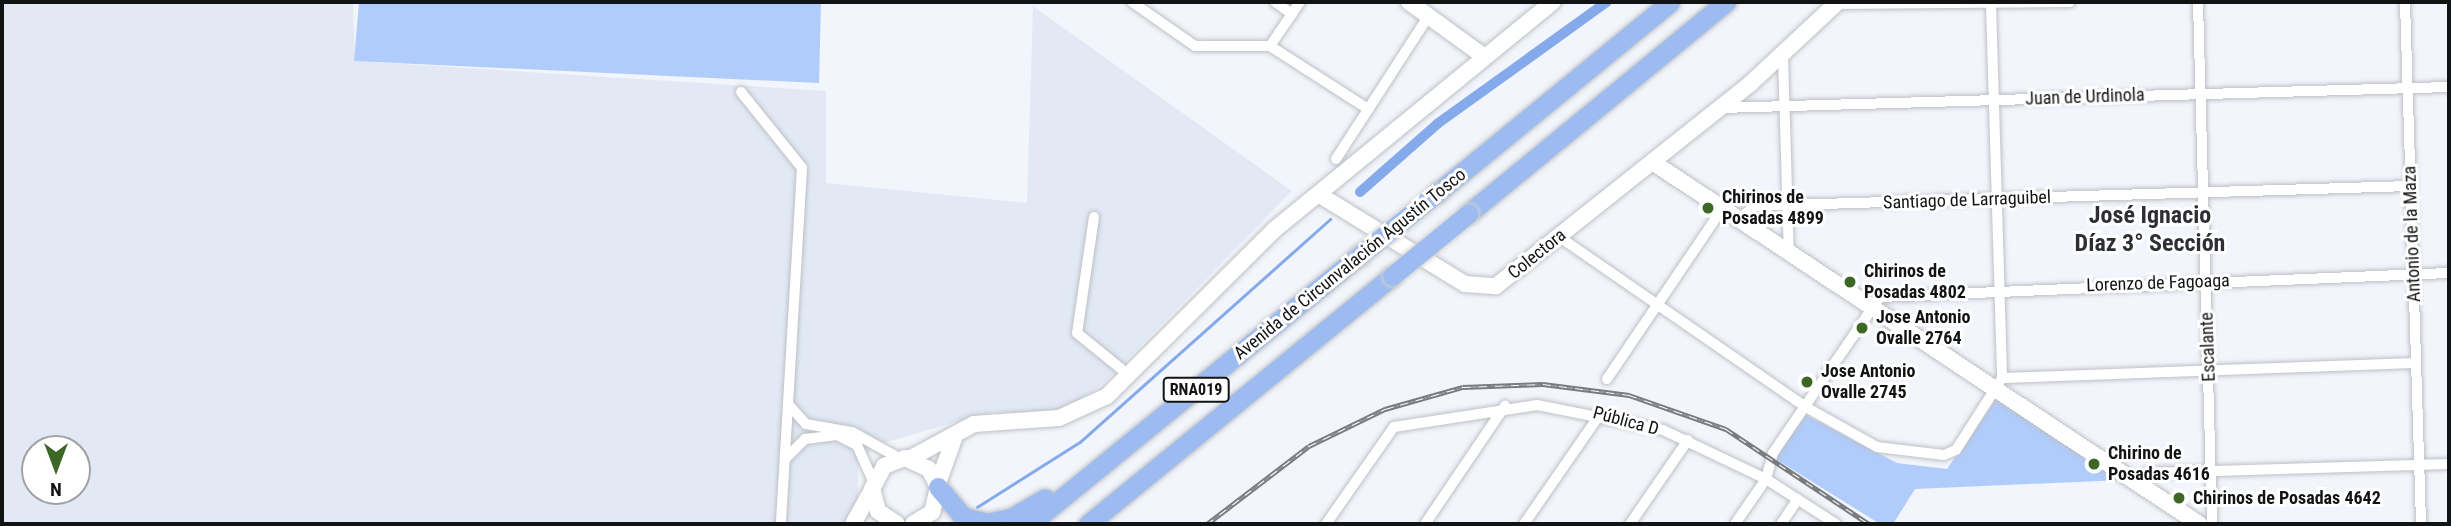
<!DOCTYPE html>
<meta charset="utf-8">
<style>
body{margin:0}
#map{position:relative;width:2451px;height:526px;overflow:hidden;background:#f2f5fb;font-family:"Roboto Condensed",sans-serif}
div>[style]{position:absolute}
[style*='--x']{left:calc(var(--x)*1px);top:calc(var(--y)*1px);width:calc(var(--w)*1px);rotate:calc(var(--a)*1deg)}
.built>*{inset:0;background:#e2e9f5}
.green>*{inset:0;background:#b0ccfb}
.stream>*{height:2.5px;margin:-1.25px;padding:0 1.25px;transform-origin:1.25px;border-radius:1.25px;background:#85aaeb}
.canal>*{height:10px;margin:-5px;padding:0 5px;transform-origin:5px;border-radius:5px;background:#85aaeb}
.roads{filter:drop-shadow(0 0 2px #bdc0c5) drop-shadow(0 0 2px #bdc0c5)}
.street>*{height:10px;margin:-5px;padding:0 5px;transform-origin:5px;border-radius:5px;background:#fff}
.secondary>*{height:16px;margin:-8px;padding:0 8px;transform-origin:8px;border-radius:8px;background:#fff}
.highway>*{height:19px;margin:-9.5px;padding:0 9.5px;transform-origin:9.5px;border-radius:9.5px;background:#9cbbf0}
.rail>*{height:5px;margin-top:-2.5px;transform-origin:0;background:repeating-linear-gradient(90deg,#fff 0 8px,#797b7f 0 16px);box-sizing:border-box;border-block:2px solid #797b7f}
.bridges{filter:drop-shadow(0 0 2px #d0d0d0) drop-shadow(0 0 2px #d0d0d0)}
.highway-bridge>*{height:19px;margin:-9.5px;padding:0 9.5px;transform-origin:9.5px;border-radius:9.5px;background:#9cbbf0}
.dots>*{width:19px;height:19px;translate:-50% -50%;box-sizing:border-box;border:4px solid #fff;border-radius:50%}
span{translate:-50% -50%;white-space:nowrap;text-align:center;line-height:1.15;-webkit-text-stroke:6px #fff;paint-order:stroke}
.shield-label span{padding:2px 5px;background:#fff;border:2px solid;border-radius:5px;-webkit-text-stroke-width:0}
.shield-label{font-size:16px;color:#121315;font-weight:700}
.street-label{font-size:18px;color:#121315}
.poi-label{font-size:18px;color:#121315;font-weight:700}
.left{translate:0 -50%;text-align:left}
.district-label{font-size:24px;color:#2d2f33;font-weight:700}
.frame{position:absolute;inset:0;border:4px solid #121315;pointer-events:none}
.north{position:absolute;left:21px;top:435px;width:70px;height:70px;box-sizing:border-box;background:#fff;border:2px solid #a0a1a1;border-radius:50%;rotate:180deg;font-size:19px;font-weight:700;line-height:28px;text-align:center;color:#121315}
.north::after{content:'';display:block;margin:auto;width:24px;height:32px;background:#3d6724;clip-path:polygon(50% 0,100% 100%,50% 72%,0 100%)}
</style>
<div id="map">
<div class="built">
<i style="clip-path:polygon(evenodd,2px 2px,353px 2px,355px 61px,826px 91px,826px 183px,1027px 203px,1033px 6px,1292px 191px,1105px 382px,1063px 412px,991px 412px,876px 445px,858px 461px,858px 507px,844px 524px,2px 524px,2px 2px,35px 449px,77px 449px,77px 491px,35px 491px,35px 449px)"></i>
</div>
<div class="green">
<i style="clip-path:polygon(359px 2px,821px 2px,819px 83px,354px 61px)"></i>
<i style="clip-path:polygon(1997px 398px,2122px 480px,1915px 489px,1893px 524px,1880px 524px,1774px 458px,1804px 414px,1897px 463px,1947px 469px)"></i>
</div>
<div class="stream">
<i style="--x:977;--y:507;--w:122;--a:-32.3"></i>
<i style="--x:1080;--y:442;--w:335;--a:-41.7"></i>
</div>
<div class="canal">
<i style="--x:1360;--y:192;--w:103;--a:-41.4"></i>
<i style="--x:1437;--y:124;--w:209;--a:-35.7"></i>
</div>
<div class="roads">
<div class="street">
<i style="--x:1132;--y:2;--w:77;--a:34.9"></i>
<i style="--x:1195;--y:46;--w:75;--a:0"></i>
<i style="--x:1270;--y:46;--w:117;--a:32.7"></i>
<i style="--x:1275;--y:2;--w:21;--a:35"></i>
<i style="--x:2198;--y:2;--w:522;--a:88.46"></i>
<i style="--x:2405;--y:2;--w:522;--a:88.24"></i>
<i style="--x:1835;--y:4;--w:235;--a:-0.5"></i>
<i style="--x:1991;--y:4;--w:374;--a:88.3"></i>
<i style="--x:1270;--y:46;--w:53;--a:-55.7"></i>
<i style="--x:1783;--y:56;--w:197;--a:88.3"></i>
<i style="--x:741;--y:92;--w:97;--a:51.2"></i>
<i style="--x:802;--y:168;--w:357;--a:93.4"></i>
<i style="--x:1720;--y:108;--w:729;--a:-1.65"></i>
<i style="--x:1336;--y:159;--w:171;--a:-57.1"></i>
<i style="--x:1094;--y:217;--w:117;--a:98.3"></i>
<i style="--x:1077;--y:333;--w:68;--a:39.1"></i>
<i style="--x:1738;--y:219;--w:22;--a:-36"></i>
<i style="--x:1756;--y:206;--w:655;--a:-1.75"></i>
<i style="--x:1558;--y:236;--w:299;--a:34.6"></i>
<i style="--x:1804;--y:406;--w:84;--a:29.3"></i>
<i style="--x:1877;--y:447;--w:67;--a:6.8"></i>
<i style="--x:1944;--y:455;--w:13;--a:-23"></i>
<i style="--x:1956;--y:450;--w:85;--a:-57.4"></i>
<i style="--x:2002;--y:378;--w:414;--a:-2.1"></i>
<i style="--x:1607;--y:379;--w:205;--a:-55.9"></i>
<i style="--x:788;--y:404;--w:27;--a:48"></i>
<i style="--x:806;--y:424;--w:47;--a:9.9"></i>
<i style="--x:852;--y:432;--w:56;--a:28.9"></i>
<i style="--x:785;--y:459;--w:28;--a:-45"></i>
<i style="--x:805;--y:439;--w:32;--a:-7"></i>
<i style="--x:837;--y:435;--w:22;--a:27"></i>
<i style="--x:857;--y:445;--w:39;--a:66"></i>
<i style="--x:2133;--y:481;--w:17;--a:-28"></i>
<i style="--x:2148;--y:473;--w:301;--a:-1.7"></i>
<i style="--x:1326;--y:524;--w:118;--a:-55"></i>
<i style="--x:1394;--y:427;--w:145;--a:-8.7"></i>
<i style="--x:1537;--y:405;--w:128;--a:11.2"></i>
<i style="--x:1663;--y:430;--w:114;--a:25.4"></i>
<i style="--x:1766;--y:479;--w:83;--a:32.7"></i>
<i style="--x:1425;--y:524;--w:143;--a:-55.9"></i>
<i style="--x:1524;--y:524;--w:135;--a:-55.3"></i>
<i style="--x:1630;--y:524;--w:102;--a:-55.4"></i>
<i style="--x:1735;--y:524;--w:55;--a:-55.4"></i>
<i style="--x:1766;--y:479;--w:27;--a:-75"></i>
<i style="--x:1773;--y:453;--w:189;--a:-55.6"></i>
<i style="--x:1880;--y:297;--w:570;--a:-2.42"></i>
<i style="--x:1781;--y:524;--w:30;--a:-56"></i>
</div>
<div class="secondary">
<i style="--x:1409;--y:2;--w:90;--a:36"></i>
<i style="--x:1654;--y:163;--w:654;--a:33.52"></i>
<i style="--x:1318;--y:194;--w:172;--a:31.5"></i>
<i style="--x:1465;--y:284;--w:31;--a:4"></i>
<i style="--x:1496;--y:286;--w:325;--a:-38.5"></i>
<i style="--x:1750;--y:84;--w:120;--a:-43"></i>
<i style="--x:909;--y:459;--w:74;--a:-28.3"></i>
<i style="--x:974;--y:424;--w:85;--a:-4"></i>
<i style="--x:1059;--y:418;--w:53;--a:-24.6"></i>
<i style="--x:1107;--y:396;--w:235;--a:-44.8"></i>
<i style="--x:1274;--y:230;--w:360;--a:-39.3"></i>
<i style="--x:938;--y:483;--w:50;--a:-70.1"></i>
<i style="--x:853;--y:524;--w:38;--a:-61"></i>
<i style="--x:897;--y:524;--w:23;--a:-146"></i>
<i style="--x:878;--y:511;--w:23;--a:-105"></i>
<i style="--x:872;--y:489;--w:26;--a:-62"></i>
<i style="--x:884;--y:466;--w:22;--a:-21"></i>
<i style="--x:905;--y:458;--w:26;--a:25"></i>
<i style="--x:929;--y:469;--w:20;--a:63"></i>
<i style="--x:938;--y:487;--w:26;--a:103"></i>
<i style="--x:932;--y:512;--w:22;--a:148"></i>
</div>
<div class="highway">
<i style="--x:1437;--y:193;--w:301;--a:-39.3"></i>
<i style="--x:1469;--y:213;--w:333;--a:-39.4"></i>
<i style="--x:938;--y:487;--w:39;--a:50"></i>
<i style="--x:963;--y:517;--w:25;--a:14"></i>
<i style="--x:987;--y:523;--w:25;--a:-12"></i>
<i style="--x:1011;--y:518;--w:39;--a:-30"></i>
<i style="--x:1030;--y:524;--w:426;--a:-39.2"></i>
<i style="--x:1088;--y:524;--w:392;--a:-39.2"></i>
</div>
</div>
<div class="rail">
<i style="--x:1207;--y:524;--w:128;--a:-37.4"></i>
<i style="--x:1309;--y:446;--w:85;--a:-26"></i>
<i style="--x:1385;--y:409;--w:81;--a:-15.8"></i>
<i style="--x:1463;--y:387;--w:80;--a:-2.1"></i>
<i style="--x:1543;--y:384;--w:87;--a:7.3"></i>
<i style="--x:1629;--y:395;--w:103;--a:19.3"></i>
<i style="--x:1726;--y:429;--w:172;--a:33.6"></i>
</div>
<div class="bridges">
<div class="highway-bridge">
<i style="--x:1360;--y:255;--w:99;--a:-38.8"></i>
<i style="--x:1392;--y:276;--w:99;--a:-39.3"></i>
</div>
</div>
<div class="dots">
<i style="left:1708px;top:208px;background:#3d6724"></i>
<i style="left:1850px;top:282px;background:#3d6724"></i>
<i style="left:1862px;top:328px;background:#3d6724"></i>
<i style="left:1807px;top:382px;background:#3d6724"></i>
<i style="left:2094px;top:464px;background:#3d6724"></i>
<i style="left:2179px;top:498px;background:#3d6724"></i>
</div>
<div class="shield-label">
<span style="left:1196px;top:390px">RNA019</span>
</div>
<div class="street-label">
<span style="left:2085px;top:97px;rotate:-2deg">Juan de Urdinola</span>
<span style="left:1967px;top:200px;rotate:-2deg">Santiago de Larraguibel</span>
<span style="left:2412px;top:234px;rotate:-92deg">Antonio de la Maza</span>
<span style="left:1537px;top:254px;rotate:-39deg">Colectora</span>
<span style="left:1350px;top:264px;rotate:-39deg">Avenida de Circunvalación Agustín Tosco</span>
<span style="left:2158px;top:283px;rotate:-2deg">Lorenzo de Fagoaga</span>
<span style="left:2208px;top:347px;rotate:-92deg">Escalante</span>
<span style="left:1626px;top:421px;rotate:15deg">Pública D</span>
</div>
<div class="poi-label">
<span class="left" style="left:1722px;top:208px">Chirinos de<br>Posadas 4899</span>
<span class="left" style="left:1864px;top:282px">Chirinos de<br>Posadas 4802</span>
<span class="left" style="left:1876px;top:328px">Jose Antonio<br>Ovalle 2764</span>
<span class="left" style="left:1821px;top:382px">Jose Antonio<br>Ovalle 2745</span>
<span class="left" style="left:2108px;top:464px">Chirino de<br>Posadas 4616</span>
<span class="left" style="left:2193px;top:498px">Chirinos de Posadas 4642</span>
</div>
<div class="district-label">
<span style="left:2150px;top:230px">José Ignacio<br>Díaz 3° Sección</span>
</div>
<div class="frame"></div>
<div class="north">N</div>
</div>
